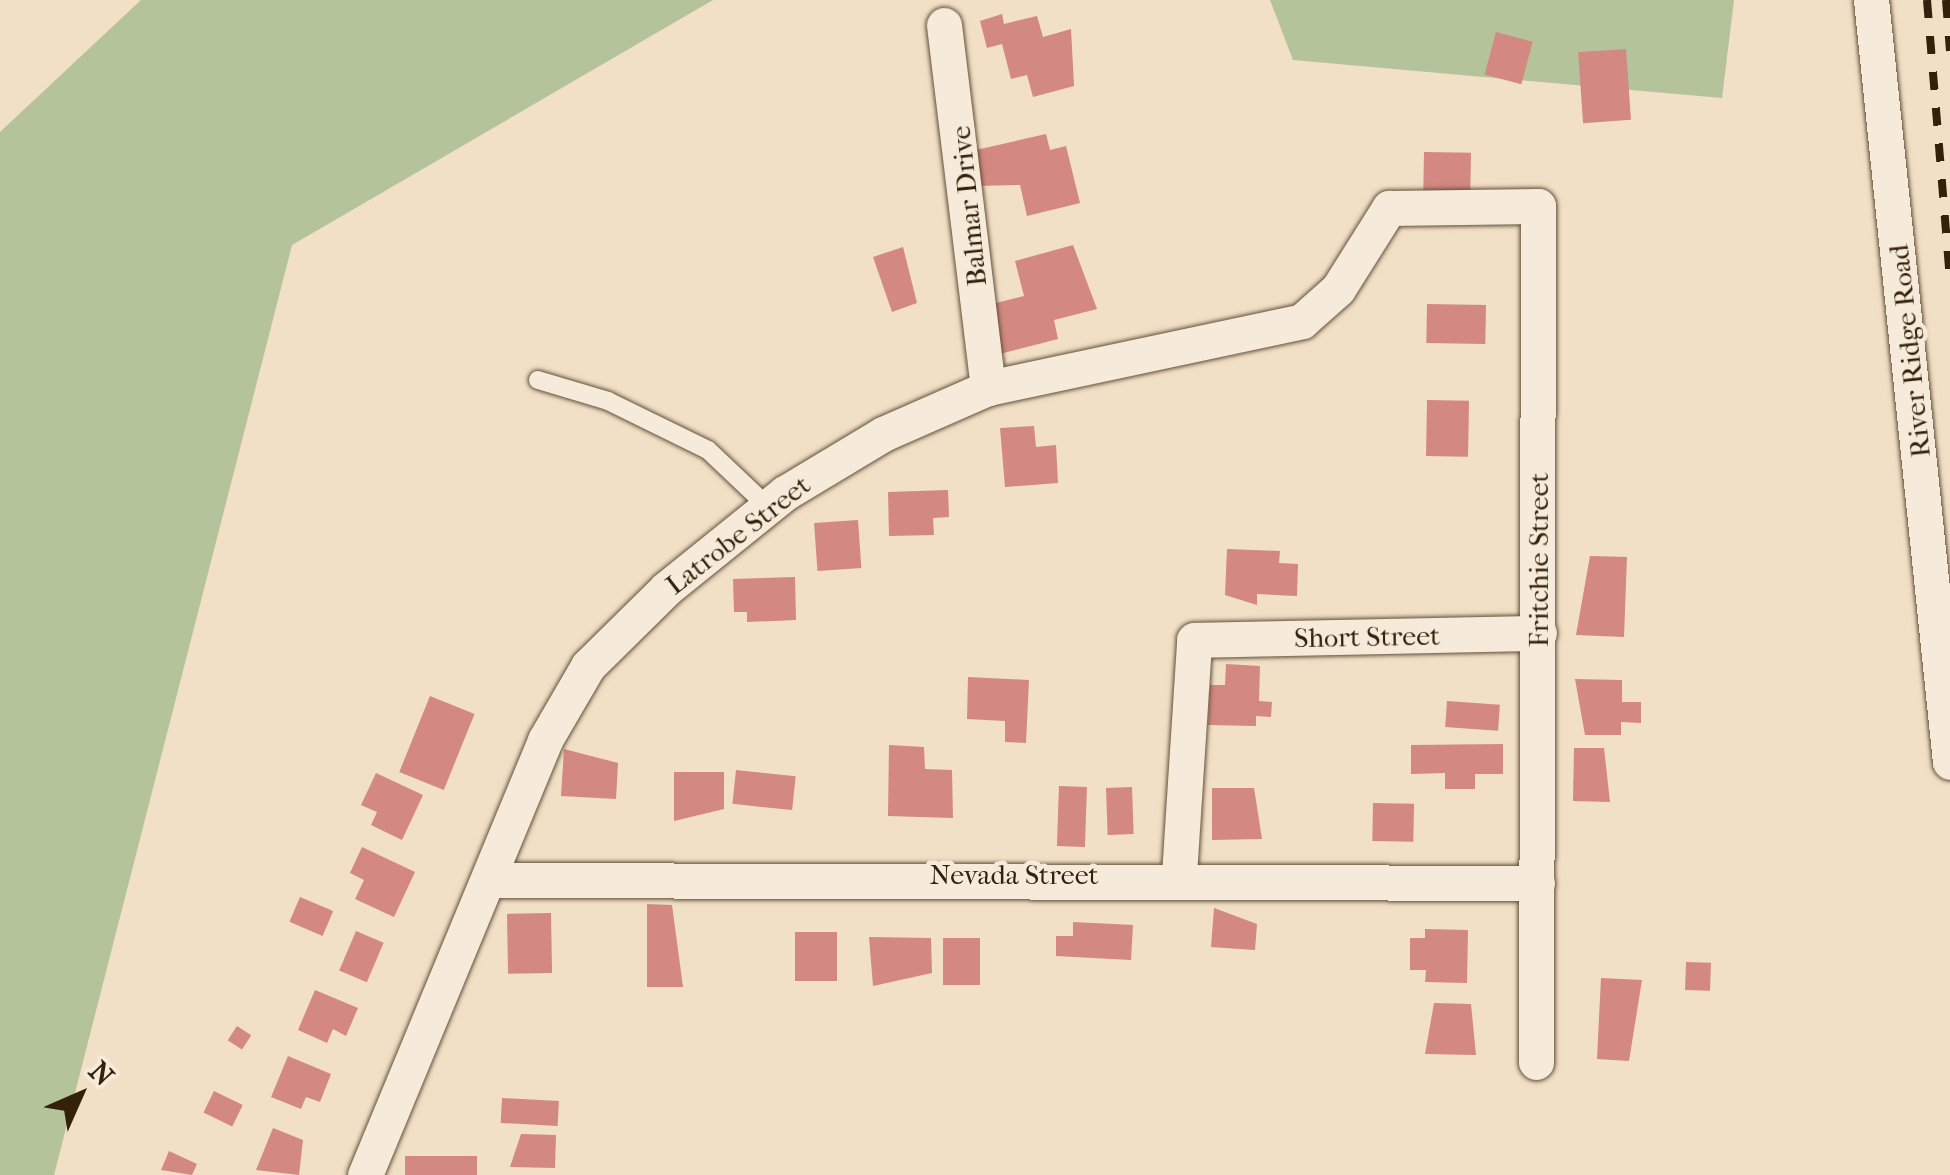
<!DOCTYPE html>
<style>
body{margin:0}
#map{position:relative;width:1950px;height:1175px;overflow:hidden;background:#f1dfc6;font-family:"IM FELL French Canon",serif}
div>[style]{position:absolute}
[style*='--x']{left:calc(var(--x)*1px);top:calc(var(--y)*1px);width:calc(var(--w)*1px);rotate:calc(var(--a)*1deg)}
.green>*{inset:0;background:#b4c399}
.building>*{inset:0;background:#d38882;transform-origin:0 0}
.roads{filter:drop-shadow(0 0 2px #625138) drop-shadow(0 0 2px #625138)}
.service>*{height:18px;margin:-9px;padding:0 9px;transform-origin:9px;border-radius:9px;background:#f6eada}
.minor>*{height:35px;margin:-17.5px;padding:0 17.5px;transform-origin:17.5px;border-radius:17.5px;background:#f6eada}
.rail>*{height:8px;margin-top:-4px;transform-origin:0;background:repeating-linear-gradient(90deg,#332209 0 18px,transparent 0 36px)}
span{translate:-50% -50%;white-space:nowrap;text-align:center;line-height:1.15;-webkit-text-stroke:9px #f6eada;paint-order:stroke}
.street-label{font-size:28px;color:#332209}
.north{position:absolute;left:30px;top:1045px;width:100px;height:100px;-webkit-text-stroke:8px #f6eada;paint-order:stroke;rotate:45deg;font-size:28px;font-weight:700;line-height:40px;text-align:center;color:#332209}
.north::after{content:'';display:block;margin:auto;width:35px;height:45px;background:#332209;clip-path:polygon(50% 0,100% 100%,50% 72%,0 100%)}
</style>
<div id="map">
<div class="green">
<i style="clip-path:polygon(141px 0,713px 0,292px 245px,54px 1175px,0 1175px,0 132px)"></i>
<i style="clip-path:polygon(1270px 0,1734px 0,1722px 98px,1293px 60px)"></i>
</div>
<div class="building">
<i style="clip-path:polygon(1002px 14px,1004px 24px,1037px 16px,1043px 37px,1071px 29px,1074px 86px,1033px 97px,1027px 75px,1011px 79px,1002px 44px,987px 48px,980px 21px)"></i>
<i style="left:1496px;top:32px;width:38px;height:44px;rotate:15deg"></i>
<i style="left:1626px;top:49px;width:71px;height:48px;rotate:86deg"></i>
<i style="clip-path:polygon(1046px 134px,1050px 150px,1066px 146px,1080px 203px,1027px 216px,1020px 185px,975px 186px,967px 152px)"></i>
<i style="left:1424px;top:152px;width:47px;height:42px;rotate:1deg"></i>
<i style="clip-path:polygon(1073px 245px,1097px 309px,1054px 320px,1058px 339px,996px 355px,984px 306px,1024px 296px,1015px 261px)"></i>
<i style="clip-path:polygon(903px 247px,917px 303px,892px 312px,873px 257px)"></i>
<i style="left:1427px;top:304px;width:59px;height:39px;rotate:1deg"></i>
<i style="left:1427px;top:400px;width:42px;height:56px;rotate:1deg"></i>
<i style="clip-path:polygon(1034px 426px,1036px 447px,1056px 445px,1058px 483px,1005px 487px,1000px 428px)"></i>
<i style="clip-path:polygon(948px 490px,949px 517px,933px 518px,934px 535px,889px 536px,888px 492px)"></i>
<i style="left:858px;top:520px;width:48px;height:44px;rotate:86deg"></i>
<i style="clip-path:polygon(1227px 549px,1280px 551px,1279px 563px,1298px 564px,1297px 596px,1257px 594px,1257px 605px,1225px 595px)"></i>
<i style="clip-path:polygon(1590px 556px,1627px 557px,1624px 637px,1576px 635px)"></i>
<i style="clip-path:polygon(795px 577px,796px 620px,747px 622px,747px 612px,734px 612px,733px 579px)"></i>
<i style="clip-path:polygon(1226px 664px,1260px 666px,1259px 701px,1272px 702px,1271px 717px,1256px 716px,1256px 726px,1208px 725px,1210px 685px,1225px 685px)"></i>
<i style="clip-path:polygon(968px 677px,1029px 680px,1026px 743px,1005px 742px,1005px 721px,967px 719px)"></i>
<i style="clip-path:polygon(1575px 679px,1622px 680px,1622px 702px,1641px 702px,1641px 723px,1621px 722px,1621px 735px,1585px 735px)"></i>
<i style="left:430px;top:696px;width:48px;height:82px;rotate:22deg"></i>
<i style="left:1447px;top:701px;width:53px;height:26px;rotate:4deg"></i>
<i style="clip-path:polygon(1503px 744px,1503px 774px,1475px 774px,1475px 789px,1445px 789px,1445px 773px,1411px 774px,1411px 745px)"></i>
<i style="clip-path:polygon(889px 745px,924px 747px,925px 769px,952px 770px,953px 818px,888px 816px)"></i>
<i style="clip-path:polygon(1574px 748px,1604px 748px,1610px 802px,1573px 801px)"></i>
<i style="clip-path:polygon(564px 749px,618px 763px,616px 799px,561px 796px)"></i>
<i style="left:736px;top:770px;width:60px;height:34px;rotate:6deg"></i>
<i style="clip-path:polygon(674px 772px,724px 772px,724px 809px,674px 821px)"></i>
<i style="clip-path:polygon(376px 773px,423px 795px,402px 840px,371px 825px,377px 812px,361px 805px)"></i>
<i style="left:1059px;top:786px;width:28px;height:60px;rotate:2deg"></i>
<i style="left:1132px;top:787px;width:47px;height:26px;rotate:88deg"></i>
<i style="clip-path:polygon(1212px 788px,1254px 788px,1262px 839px,1212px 840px)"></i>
<i style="left:1373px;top:803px;width:41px;height:38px;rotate:1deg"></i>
<i style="clip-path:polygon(362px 847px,415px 872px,394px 917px,355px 899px,364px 880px,350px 873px)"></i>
<i style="left:300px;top:897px;width:36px;height:27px;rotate:23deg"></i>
<i style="clip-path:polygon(647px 904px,672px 905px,683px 987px,647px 987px)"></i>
<i style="clip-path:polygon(1214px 908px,1257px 924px,1255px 950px,1211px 947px)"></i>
<i style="left:551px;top:913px;width:60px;height:44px;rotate:89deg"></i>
<i style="clip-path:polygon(1073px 922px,1133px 925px,1131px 960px,1056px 956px,1056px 936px,1073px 936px)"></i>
<i style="clip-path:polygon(1425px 929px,1468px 930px,1467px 983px,1425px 982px,1426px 970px,1410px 970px,1410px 938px,1425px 938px)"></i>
<i style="left:356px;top:931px;width:30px;height:43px;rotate:23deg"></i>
<i style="left:795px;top:932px;width:42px;height:49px"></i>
<i style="clip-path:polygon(869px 937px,931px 938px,932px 973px,873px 986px)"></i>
<i style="left:943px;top:938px;width:37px;height:47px"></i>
<i style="left:1686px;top:962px;width:25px;height:28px;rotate:2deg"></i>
<i style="clip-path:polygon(1601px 978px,1642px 980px,1629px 1061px,1597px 1059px)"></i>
<i style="clip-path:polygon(315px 990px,358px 1008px,346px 1036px,333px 1029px,327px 1043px,298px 1030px)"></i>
<i style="clip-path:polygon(1434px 1003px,1471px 1004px,1476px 1055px,1425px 1054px)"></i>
<i style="left:237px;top:1026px;width:17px;height:17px;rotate:33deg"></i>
<i style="clip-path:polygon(288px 1056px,331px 1074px,320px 1102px,306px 1097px,301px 1109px,271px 1097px)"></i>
<i style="left:214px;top:1091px;width:32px;height:24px;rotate:26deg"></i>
<i style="left:502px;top:1098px;width:57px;height:25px;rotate:3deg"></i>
<i style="clip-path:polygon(273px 1128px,303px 1140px,299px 1175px,256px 1170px)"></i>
<i style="clip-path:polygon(521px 1134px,556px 1135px,555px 1168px,510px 1167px)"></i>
<i style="clip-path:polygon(169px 1151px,197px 1164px,192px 1175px,161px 1170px)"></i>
<i style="left:477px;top:1156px;width:19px;height:72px;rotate:90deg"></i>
</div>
<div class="roads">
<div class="service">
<i style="--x:538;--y:380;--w:73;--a:16.7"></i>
<i style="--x:608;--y:401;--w:111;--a:26.1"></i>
<i style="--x:708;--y:450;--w:83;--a:43.5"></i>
</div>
<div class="minor">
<i style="--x:1871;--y:0;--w:766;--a:84.08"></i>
<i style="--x:944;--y:25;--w:366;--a:83.1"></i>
<i style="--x:1179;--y:875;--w:235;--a:-86.3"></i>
<i style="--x:1194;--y:640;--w:345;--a:-1.2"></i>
<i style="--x:491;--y:880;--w:1046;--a:0.16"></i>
<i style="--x:365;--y:1175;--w:471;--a:-67.5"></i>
<i style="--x:545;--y:740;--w:86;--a:-59.8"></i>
<i style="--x:588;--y:666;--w:110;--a:-44.6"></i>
<i style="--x:666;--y:589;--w:153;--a:-38.9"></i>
<i style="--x:785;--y:493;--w:114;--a:-31"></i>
<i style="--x:883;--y:434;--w:115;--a:-23.7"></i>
<i style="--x:988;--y:388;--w:321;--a:-12"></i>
<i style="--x:1302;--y:321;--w:48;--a:-41.6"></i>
<i style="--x:1338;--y:289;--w:96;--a:-57.8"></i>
<i style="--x:1389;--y:208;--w:149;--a:-0.8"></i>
<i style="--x:1538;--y:206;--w:856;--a:90.13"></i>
</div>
</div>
<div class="rail">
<i style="--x:1927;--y:0;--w:278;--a:85.3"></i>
<i style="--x:1946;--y:0;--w:51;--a:85.5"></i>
</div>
<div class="street-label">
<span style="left:969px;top:206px;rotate:-96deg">Balmar Drive</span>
<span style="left:1910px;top:351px;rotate:-96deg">River Ridge Road</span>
<span style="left:738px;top:535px;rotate:-38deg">Latrobe Street</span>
<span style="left:1539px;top:560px;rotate:-90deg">Fritchie Street</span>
<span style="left:1367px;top:637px;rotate:-1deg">Short Street</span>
<span style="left:1014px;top:875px">Nevada Street</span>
</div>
<div class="north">N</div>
</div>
